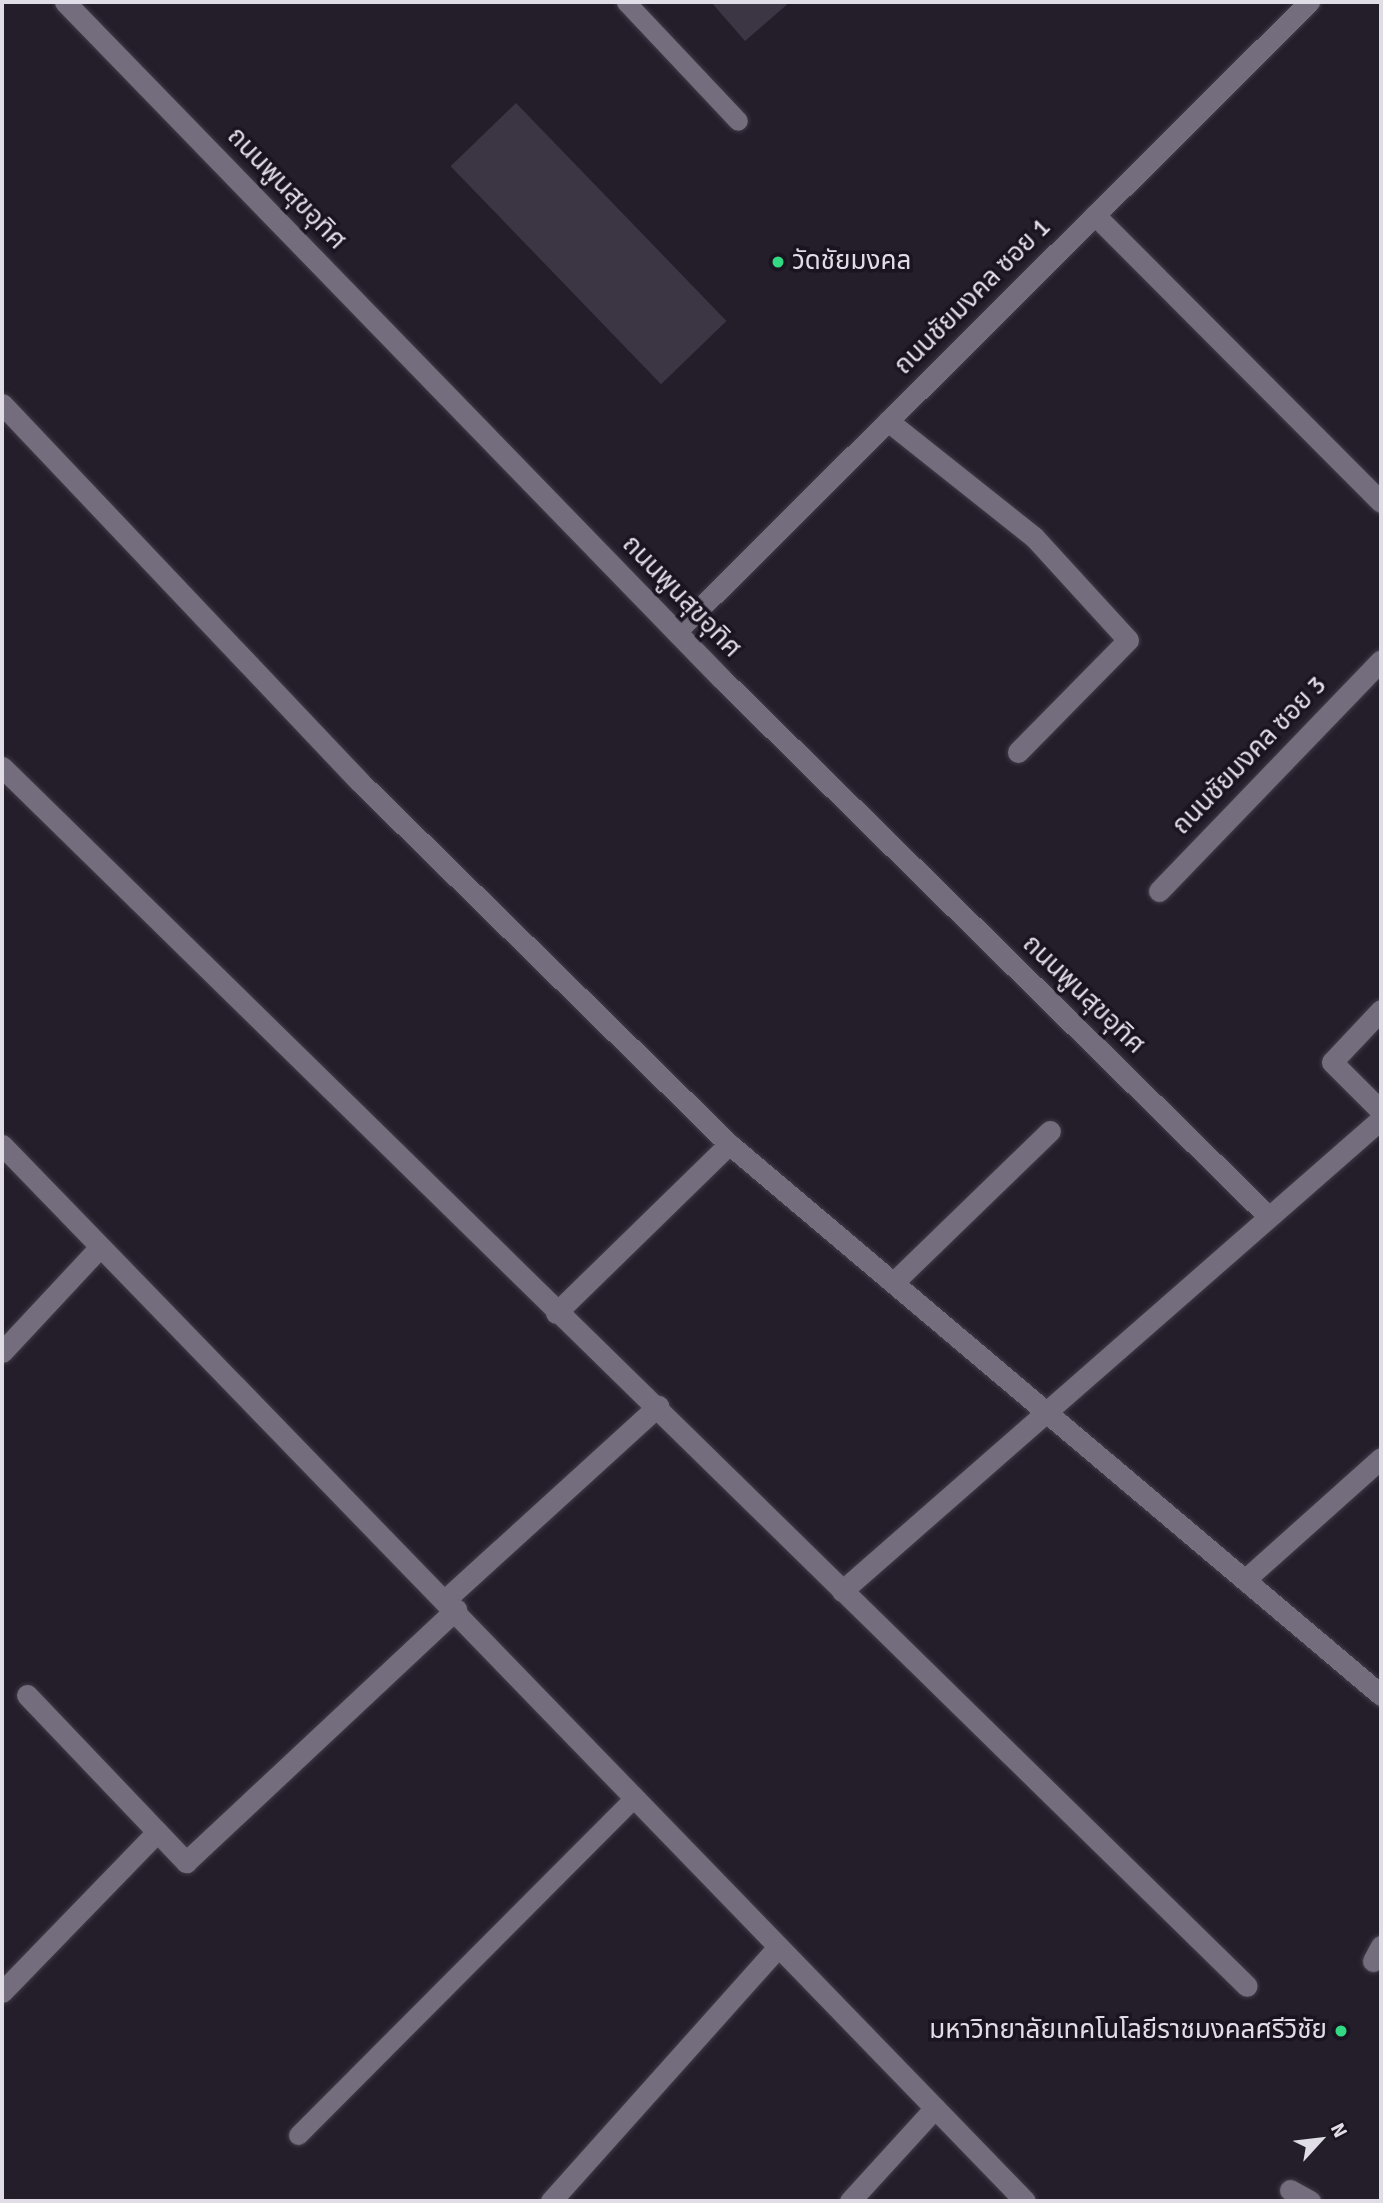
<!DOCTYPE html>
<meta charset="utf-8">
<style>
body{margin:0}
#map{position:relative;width:1383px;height:2203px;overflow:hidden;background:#241e2b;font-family:Signika,"Noto Sans Thai",sans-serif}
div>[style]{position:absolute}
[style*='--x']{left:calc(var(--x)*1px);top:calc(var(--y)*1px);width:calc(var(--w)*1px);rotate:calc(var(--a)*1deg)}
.building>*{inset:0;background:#3b3544;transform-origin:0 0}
.roads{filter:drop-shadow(0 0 2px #403b46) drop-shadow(0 0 2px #403b46)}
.lane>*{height:19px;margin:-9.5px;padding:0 9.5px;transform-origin:9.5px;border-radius:9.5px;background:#746d7d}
.street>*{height:21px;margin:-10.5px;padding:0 10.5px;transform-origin:10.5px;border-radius:10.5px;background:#746d7d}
.dots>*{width:19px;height:19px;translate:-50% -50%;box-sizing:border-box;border:4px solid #1a1421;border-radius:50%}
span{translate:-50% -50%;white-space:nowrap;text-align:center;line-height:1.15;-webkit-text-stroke:7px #1a1421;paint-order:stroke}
.street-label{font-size:26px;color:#e1dde7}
.poi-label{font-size:26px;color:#e1dde7}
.left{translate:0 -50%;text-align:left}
.right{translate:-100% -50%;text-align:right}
.frame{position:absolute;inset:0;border:4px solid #e1dde7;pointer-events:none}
.north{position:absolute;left:1285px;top:2105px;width:70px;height:70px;-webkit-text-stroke:5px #1a1421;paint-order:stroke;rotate:63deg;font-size:19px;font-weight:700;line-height:28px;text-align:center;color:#e1dde7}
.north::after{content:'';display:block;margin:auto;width:24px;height:32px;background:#e1dde7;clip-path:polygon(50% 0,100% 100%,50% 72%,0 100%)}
</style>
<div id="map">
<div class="building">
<i style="clip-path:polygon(711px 2px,790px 2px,745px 41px)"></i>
<i style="left:516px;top:103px;width:303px;height:91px;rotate:46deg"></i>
</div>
<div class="roads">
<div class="lane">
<i style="--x:626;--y:2;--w:163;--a:46.7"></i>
<i style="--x:298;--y:2135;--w:477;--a:-45.1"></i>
</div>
<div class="street">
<i style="--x:65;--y:2;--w:943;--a:45.86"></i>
<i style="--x:722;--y:679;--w:767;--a:44.52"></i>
<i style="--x:1095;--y:215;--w:405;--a:45.1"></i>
<i style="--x:2;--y:404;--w:521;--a:46.56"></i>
<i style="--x:360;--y:782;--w:517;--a:44.45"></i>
<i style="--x:729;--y:1144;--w:854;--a:40.2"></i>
<i style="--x:888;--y:421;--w:186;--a:38.5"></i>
<i style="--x:1034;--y:537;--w:139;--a:47.6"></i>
<i style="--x:1128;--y:640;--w:157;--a:134.5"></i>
<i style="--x:676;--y:632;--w:893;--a:-44.86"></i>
<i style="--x:2;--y:767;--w:1742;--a:44.4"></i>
<i style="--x:1159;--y:891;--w:320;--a:-46.1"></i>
<i style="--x:1381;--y:1010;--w:71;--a:133.3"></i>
<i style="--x:1332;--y:1062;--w:69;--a:45"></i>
<i style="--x:2;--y:1145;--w:1470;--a:45.91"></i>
<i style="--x:894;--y:1282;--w:217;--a:-44.1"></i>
<i style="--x:556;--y:1313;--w:242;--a:-44.3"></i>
<i style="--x:2;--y:1352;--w:142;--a:-47"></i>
<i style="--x:1248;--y:1577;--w:178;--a:-41.8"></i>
<i style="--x:842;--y:1591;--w:716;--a:-41.21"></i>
<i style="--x:446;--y:1599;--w:287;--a:-42.3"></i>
<i style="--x:27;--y:1695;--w:231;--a:46.4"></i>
<i style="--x:186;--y:1862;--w:370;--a:-43.1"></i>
<i style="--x:1373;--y:1961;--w:17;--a:-62"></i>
<i style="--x:2;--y:1992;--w:223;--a:-45.9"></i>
<i style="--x:1290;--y:2190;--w:23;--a:29"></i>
<i style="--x:551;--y:2201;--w:341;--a:-48.2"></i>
<i style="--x:850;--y:2201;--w:126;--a:-47.6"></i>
</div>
</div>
<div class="dots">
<i style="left:778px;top:262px;background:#32d882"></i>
<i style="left:1341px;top:2031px;background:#32d882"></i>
</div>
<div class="street-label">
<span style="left:286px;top:189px;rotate:46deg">ถนนพูนสุขอุทิศ</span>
<span style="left:973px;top:297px;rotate:-45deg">ถนนชัยมงคล ซอย 1</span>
<span style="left:681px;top:597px;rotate:46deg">ถนนพูนสุขอุทิศ</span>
<span style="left:1250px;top:756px;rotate:-46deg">ถนนชัยมงคล ซอย 3</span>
<span style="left:1083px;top:995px;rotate:44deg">ถนนพูนสุขอุทิศ</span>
</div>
<div class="poi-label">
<span class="left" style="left:792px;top:262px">วัดชัยมงคล</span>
<span class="right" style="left:1327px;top:2031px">มหาวิทยาลัยเทคโนโลยีราชมงคลศรีวิชัย</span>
</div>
<div class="frame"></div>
<div class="north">N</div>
</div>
